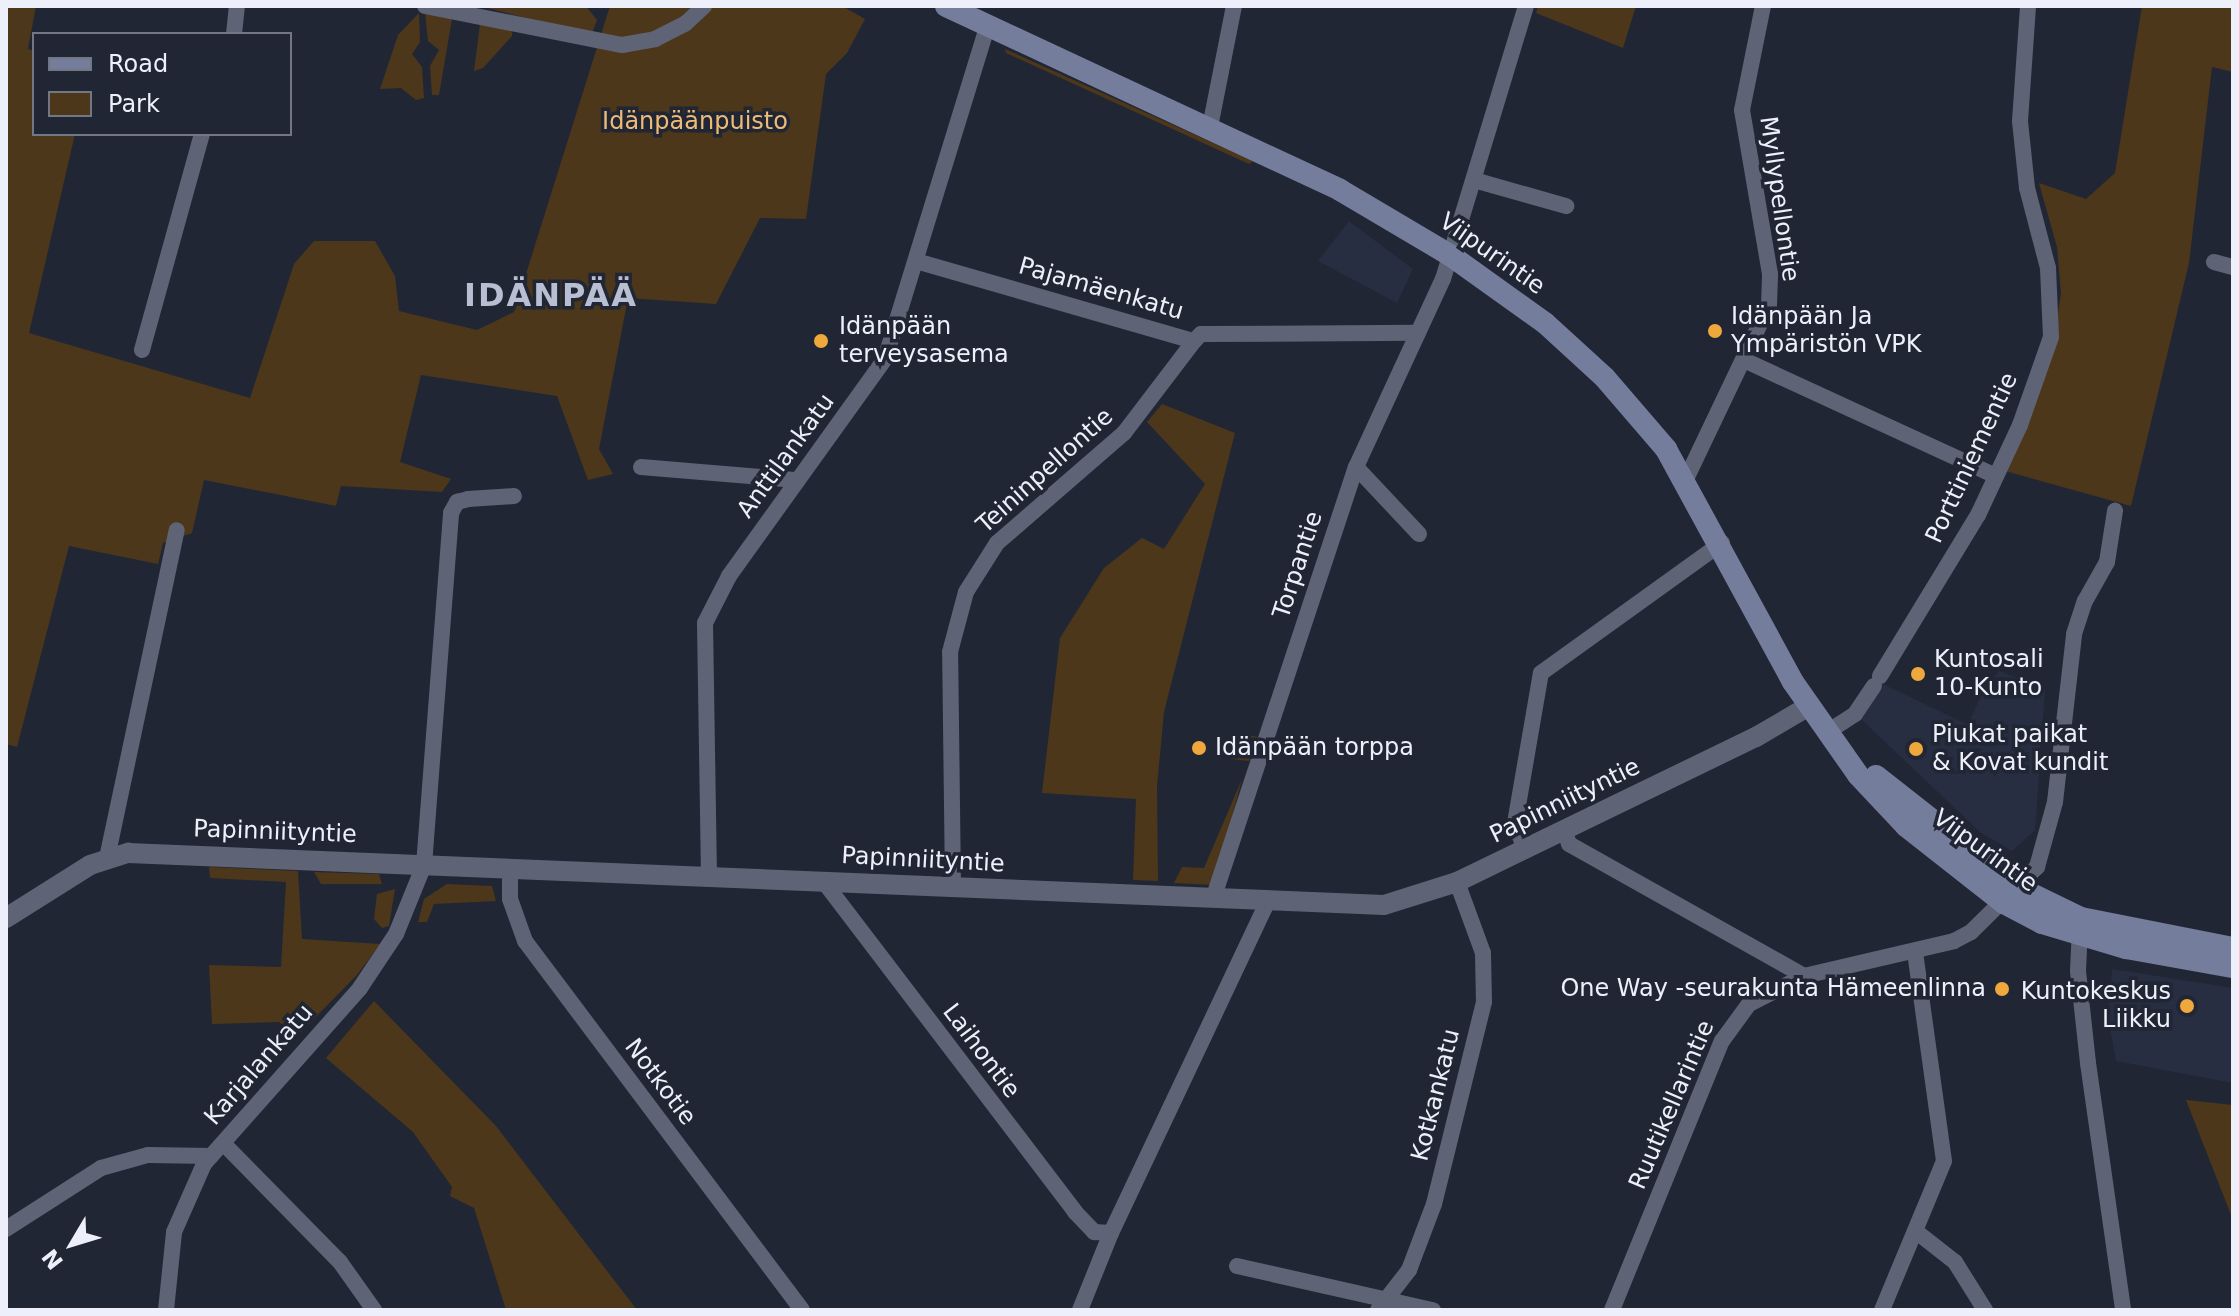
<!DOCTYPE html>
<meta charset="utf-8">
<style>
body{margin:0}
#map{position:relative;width:2239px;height:1316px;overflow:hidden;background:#212634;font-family:"DejaVu Sans",sans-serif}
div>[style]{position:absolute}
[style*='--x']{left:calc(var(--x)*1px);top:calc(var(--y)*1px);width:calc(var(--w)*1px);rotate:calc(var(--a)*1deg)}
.built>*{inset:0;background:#282e42}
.green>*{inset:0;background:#4c371b}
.minor>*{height:16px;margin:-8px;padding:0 8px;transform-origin:8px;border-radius:8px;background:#5e6475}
.tertiary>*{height:20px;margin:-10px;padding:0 10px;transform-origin:10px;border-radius:10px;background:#5e6475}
.secondary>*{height:22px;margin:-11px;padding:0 11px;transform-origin:11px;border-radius:11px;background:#747d9b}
.dots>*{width:22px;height:22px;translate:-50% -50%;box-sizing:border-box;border:4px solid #212634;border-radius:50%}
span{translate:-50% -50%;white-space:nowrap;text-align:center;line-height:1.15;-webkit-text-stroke:7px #212634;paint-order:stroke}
.park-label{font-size:24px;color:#edbb77}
.street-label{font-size:24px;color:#edf0fa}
.poi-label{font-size:24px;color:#edf0fa}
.left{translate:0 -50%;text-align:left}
.right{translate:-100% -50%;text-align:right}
.district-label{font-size:32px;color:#b9bfd2;font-weight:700;letter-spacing:2px}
.frame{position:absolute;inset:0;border:8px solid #edf0fa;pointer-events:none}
.legend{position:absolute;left:32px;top:32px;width:260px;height:104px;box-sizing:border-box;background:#212634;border:2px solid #737783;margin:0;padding:10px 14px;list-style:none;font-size:24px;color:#edf0fa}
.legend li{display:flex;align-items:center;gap:16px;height:40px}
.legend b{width:40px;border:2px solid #737783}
.north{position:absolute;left:32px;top:1204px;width:80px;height:80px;-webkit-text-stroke:6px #212634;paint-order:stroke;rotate:232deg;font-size:22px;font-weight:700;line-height:32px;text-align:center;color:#edf0fa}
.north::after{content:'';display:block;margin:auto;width:28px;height:36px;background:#edf0fa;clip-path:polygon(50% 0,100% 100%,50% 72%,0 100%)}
</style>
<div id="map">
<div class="built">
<i style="clip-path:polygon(1349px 221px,1413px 269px,1397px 303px,1318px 261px)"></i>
<i style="clip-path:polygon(1999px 671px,2045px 689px,2035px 830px,2012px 851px,1980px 832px,1861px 719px,1883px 684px,1968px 725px,1988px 680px)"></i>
<i style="clip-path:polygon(2112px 969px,2233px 988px,2233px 1083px,2116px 1061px,2108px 1017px)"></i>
</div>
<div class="green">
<i style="clip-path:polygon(6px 6px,36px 6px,28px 49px,34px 51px,34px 134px,75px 134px,29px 333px,250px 398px,294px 264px,314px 241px,375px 241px,395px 276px,399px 311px,477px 330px,514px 312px,610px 6px,842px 6px,865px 19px,847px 53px,826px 74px,806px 219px,760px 218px,716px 304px,628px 298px,599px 449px,613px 474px,588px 480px,557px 396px,421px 375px,400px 462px,451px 479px,442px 492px,341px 486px,336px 506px,204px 480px,192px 533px,163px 543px,158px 564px,69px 546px,17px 747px,6px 744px)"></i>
<i style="clip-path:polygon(480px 6px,586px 6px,597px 20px,592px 33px,577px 31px)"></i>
<i style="clip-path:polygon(1538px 6px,1636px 6px,1623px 48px,1536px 13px)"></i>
<i style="clip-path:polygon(2142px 6px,2233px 6px,2233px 72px,2212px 67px,2189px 263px,2131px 506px,2005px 471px,2052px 355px,2061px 293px,2057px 247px,2039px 183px,2086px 199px,2115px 173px)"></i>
<i style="clip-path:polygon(419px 13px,420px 42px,412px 54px,422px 67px,424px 98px,416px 100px,401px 88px,380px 89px,398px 35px)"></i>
<i style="clip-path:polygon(425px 13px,453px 13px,439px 95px,432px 95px,430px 66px,439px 50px,428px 41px)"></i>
<i style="clip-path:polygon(480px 24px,512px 28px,512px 36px,483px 68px,474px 71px)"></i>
<i style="clip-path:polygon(1005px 49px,1253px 161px,1249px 164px,1006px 53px)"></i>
<i style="clip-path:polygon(1162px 404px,1235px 433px,1164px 712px,1157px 786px,1158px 881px,1133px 880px,1136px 799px,1042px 793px,1060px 638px,1104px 568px,1142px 538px,1164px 549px,1205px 484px,1147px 422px)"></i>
<i style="clip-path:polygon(1239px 732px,1261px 738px,1249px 761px,1231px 759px)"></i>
<i style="clip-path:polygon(1242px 779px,1214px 885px,1174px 883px,1182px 867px,1204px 868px)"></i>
<i style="clip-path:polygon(209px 867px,298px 871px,302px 939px,380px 944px,357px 975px,297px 1036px,279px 1022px,212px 1024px,209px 965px,281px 967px,286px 882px,210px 878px)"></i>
<i style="clip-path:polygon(314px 872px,379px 874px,382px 884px,321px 884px)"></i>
<i style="clip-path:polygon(447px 884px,492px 886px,496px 901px,434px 904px,427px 922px,418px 922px,424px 899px)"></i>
<i style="clip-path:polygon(395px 889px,389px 926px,382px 928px,374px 919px,377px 894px)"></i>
<i style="clip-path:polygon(374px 1001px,496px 1126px,637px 1310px,506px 1310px,474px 1208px,450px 1196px,452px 1187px,413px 1132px,326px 1058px)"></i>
<i style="clip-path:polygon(2186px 1100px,2233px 1105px,2233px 1220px)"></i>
</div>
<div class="minor">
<i style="--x:425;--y:6;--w:201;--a:11.2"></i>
<i style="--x:622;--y:45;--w:34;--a:-10"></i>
<i style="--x:655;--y:39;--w:34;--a:-27"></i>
<i style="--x:685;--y:24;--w:26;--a:-43"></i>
<i style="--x:234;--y:34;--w:28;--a:-84"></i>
<i style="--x:1210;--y:127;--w:123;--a:-78.8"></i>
<i style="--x:1474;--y:180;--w:96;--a:15.8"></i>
<i style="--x:916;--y:261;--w:289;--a:16.1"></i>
<i style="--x:1194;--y:341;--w:10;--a:-45"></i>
<i style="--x:1201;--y:334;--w:217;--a:-0.3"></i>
<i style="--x:2214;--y:262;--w:20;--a:15"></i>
<i style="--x:142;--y:350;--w:224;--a:-74.5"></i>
<i style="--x:1746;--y:361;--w:275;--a:24.7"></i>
<i style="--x:641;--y:467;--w:157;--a:4.8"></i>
<i style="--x:1356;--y:467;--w:92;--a:46.8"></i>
<i style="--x:1686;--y:479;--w:193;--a:-64.5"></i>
<i style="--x:1769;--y:305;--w:31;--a:-88"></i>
<i style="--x:1770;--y:274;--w:166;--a:-99.7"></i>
<i style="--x:1742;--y:110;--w:106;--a:-78.6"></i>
<i style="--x:1880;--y:676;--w:188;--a:-58.7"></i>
<i style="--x:1978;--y:515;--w:99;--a:-65"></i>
<i style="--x:2020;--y:425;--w:93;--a:-70.6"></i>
<i style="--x:2051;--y:337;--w:69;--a:-92.5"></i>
<i style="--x:2048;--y:268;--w:83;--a:-104.7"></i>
<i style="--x:2027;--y:188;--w:67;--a:-96"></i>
<i style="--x:2020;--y:121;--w:115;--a:-86"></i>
<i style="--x:1829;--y:731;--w:31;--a:-33"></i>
<i style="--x:1855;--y:714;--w:34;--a:-56"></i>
<i style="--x:1564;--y:830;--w:15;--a:70"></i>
<i style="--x:1569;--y:844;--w:270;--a:29.3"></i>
<i style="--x:1525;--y:850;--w:29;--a:-110"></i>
<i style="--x:1515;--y:823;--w:152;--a:-80.2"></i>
<i style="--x:1541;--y:673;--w:223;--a:-35.7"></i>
<i style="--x:107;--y:858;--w:335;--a:-78"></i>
<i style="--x:510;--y:869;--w:30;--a:90"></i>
<i style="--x:510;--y:899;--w:45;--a:70.3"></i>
<i style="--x:525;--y:941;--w:461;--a:53.1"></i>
<i style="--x:709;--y:877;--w:254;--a:-90.9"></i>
<i style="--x:705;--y:623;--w:53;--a:-62.9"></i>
<i style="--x:729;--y:576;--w:267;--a:-54.3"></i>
<i style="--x:885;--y:359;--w:350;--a:-72.9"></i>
<i style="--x:824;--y:882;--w:415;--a:52.7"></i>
<i style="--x:1075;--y:1212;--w:28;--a:46"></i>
<i style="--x:1094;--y:1232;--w:17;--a:3"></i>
<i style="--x:953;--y:887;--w:235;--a:-90.7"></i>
<i style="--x:950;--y:652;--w:62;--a:-75.1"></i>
<i style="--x:966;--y:592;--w:58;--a:-57.7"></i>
<i style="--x:997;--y:543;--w:168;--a:-40.9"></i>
<i style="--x:1124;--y:433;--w:116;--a:-52.7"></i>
<i style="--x:1213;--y:899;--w:455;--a:-71.7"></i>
<i style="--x:1356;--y:467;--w:207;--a:-65.2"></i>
<i style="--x:1443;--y:279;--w:285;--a:-73.1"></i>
<i style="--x:2080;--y:927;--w:44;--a:92.6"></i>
<i style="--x:2078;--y:971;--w:93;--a:83.8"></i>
<i style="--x:2088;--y:1063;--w:249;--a:81.9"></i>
<i style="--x:223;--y:1143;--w:167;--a:45.5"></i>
<i style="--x:340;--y:1262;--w:59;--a:54.7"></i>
<i style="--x:6;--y:1229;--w:113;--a:-32.7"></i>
<i style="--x:101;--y:1168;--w:49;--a:-15.5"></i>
<i style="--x:148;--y:1155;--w:63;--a:0.9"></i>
<i style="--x:1918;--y:1233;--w:47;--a:38.1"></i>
<i style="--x:1955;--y:1262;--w:57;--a:58"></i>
<i style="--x:1237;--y:1266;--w:201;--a:12.7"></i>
<i style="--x:166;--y:1310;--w:78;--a:-84.1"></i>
<i style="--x:174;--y:1232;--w:74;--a:-66.2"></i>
<i style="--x:204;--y:1164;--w:235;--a:-48.4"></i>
<i style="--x:360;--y:988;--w:65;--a:-56.3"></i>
<i style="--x:396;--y:934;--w:74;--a:-67.9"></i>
<i style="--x:424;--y:865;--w:353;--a:-85.6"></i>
<i style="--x:451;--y:513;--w:13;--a:-61"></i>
<i style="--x:457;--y:502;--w:11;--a:-15"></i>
<i style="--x:468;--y:499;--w:46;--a:-3.7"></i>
<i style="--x:1080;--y:1310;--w:83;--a:-68.1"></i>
<i style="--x:1111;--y:1233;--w:365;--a:-64.7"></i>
<i style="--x:1378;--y:1310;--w:51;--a:-52.2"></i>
<i style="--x:1409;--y:1270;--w:71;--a:-69.3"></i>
<i style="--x:1434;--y:1204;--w:208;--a:-76.1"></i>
<i style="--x:1484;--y:1002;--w:49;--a:-91.2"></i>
<i style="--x:1483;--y:953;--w:76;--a:-110.1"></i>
<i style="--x:1612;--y:1310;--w:291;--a:-67.8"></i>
<i style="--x:1722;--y:1041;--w:46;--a:-53.9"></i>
<i style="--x:1749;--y:1004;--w:62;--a:-27"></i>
<i style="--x:1804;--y:976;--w:154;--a:-13.1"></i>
<i style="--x:1954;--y:941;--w:19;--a:-28"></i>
<i style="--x:1971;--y:932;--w:93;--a:-44.6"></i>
<i style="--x:2037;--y:867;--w:67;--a:-74.5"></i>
<i style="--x:2055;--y:802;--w:169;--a:-83.5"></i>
<i style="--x:2074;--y:634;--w:35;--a:-72"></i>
<i style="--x:2085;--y:601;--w:45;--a:-60.6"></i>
<i style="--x:2107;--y:562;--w:52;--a:-81.1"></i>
<i style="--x:1882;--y:1310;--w:161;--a:-67.4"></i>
<i style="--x:1944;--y:1161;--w:211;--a:-97.9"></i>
</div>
<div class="tertiary">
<i style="--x:6;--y:918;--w:99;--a:-32.2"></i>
<i style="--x:90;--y:865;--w:40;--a:-18"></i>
<i style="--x:128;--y:853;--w:1257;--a:2.37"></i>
<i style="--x:1384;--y:905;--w:77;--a:-17.5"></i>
<i style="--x:1457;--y:882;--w:332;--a:-25.9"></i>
<i style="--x:1756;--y:737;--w:61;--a:-30.3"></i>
</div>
<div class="secondary">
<i style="--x:946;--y:6;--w:435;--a:25"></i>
<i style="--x:1340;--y:190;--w:128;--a:30.6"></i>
<i style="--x:1450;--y:255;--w:117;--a:35.6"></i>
<i style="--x:1545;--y:323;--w:81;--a:42.5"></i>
<i style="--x:1605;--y:378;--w:94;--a:49.3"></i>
<i style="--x:1666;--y:449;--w:265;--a:61.4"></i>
<i style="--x:1793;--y:682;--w:113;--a:55"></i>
<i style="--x:1858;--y:775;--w:70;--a:46.7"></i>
<i style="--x:1906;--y:826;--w:125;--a:38.2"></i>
<i style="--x:2004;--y:903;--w:43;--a:27.8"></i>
<i style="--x:2042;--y:923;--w:88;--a:16.6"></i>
<i style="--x:2126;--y:948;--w:109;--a:10.1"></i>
<i style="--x:1876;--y:776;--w:182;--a:38.1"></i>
<i style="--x:2019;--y:888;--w:69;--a:25.8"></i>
<i style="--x:2081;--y:918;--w:155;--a:11.2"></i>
</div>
<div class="dots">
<i style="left:1715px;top:331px;background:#eea83c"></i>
<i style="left:821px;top:341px;background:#eea83c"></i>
<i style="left:1918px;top:674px;background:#eea83c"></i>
<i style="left:1199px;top:748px;background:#eea83c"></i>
<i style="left:1916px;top:749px;background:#eea83c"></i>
<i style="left:2002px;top:989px;background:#eea83c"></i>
<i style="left:2187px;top:1006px;background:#eea83c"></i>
</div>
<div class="park-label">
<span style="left:695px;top:122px">Idänpäänpuisto</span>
</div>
<div class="street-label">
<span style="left:1779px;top:199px;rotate:82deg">Myllypellontie</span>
<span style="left:1492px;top:254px;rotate:35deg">Viipurintie</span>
<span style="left:1101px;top:289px;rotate:16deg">Pajamäenkatu</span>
<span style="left:786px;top:456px;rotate:-54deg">Anttilankatu</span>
<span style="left:1972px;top:458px;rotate:-65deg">Porttiniementie</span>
<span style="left:1045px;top:471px;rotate:-42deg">Teininpellontie</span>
<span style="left:1298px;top:565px;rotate:-72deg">Torpantie</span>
<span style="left:1565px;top:801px;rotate:-26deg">Papinniityntie</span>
<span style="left:275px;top:832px;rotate:2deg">Papinniityntie</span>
<span style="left:1985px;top:851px;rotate:36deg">Viipurintie</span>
<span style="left:923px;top:860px;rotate:3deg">Papinniityntie</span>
<span style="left:981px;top:1051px;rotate:53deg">Laihontie</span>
<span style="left:259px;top:1065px;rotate:-49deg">Karjalankatu</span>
<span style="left:660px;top:1082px;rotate:53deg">Notkotie</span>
<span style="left:1436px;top:1095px;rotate:-76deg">Kotkankatu</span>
<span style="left:1672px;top:1105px;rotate:-67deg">Ruutikellarintie</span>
</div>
<div class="poi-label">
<span class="left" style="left:1731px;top:331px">Idänpään Ja<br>Ympäristön VPK</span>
<span class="left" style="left:839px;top:341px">Idänpään<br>terveysasema</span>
<span class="left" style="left:1934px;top:674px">Kuntosali<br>10-Kunto</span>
<span class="left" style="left:1932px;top:749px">Piukat paikat<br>&amp; Kovat kundit</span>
<span class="left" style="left:1215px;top:748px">Idänpään torppa</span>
<span class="right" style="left:1986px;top:989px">One Way -seurakunta Hämeenlinna</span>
<span class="right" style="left:2171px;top:1006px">Kuntokeskus<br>Liikku</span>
</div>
<div class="district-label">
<span style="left:551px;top:295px">IDÄNPÄÄ</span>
</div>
<div class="frame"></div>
<ul class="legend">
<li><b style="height:10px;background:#747d9b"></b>Road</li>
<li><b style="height:22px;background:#4c371b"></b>Park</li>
</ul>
<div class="north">N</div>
</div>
